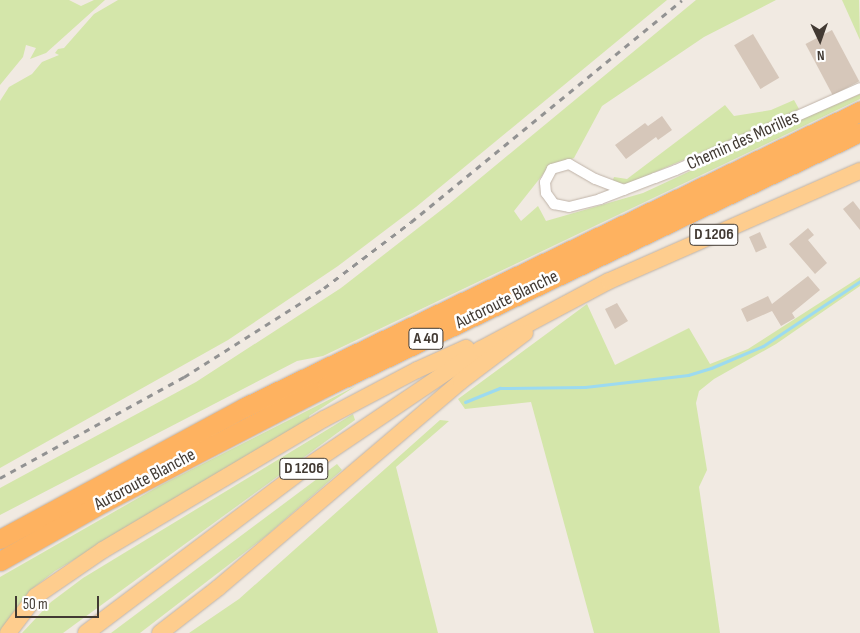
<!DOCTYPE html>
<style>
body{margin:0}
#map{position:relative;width:860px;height:633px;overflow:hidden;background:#f1eae2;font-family:"Sofia Sans Condensed",sans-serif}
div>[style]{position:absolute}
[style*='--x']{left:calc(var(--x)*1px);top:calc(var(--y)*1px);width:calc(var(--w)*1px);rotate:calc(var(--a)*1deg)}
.green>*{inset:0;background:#d4e6aa}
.stream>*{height:3px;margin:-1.5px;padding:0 1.5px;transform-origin:1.5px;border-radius:1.5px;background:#9cdaf0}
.building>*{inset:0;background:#d6c7ba;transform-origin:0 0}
.roads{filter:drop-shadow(0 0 1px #bfb3a8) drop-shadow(0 0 1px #bfb3a8)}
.street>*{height:10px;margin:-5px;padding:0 5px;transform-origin:5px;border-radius:5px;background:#fff}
.primary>*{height:16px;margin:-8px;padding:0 8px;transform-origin:8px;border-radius:8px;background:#fecd8e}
.highway>*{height:19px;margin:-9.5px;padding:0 9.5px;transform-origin:9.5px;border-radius:9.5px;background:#feb260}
.rail>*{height:3px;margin-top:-1.5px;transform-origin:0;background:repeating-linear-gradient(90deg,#929292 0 6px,transparent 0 12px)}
span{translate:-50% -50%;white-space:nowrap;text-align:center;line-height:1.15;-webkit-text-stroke:5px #fff;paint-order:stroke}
.shield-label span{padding:1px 4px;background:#fff;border:1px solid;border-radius:4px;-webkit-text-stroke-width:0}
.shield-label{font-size:16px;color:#423a33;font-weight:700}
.street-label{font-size:18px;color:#423a33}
.north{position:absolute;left:795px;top:15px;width:50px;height:50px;-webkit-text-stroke:4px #fff;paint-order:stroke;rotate:177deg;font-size:14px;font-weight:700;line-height:20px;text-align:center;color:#423a33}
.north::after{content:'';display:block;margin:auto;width:18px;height:22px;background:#423a33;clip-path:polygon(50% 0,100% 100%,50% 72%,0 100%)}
.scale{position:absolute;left:15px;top:596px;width:84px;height:22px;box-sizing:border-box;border:2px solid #423a33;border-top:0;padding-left:6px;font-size:15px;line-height:18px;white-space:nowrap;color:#423a33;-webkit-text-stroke:4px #fff;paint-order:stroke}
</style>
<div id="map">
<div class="green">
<i style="clip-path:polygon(0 0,69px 0,81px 6px,94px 0,105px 0,46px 53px,30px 59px,36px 48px,26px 45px,23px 57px,0 85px)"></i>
<i style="clip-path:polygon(118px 0,667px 0,416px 207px,338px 266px,228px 340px,0 468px,0 101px,9px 87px,32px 74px,42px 62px,59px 55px,55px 53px,58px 49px,64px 48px,94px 14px)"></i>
<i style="clip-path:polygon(696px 0,776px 0,704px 37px,602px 106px,574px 158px,548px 168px,514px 211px,521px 221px,538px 206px,546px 221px,643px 193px,804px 118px,860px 94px,860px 99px,323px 356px,297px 361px,0 515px,0 488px,196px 382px,341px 288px,449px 204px)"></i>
<i style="clip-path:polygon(842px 0,859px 0,860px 40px)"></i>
<i style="clip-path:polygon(794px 100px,799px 109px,756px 129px,627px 184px,612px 182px,614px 177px,627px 179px,725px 105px,734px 116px,771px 110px)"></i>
<i style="clip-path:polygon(860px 277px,860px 286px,776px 344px,714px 379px,699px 391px,696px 403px,707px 470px,699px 487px,720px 633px,594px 633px,531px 402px,465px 409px,458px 399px,587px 304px,615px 365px,689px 328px,710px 364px,748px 349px)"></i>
<i style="clip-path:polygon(356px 386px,309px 416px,310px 420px,55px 571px,32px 589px,0 633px,0 577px,161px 485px)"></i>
<i style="clip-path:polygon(353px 414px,355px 420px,63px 633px,22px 633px,51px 602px,83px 578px)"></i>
<i style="clip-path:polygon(440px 420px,449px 421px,396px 467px,438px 633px,189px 633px,239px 599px)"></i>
<i style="clip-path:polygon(337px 464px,342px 470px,266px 536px,140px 633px,111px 633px)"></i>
</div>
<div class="stream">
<i style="--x:465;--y:402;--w:38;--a:-22"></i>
<i style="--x:500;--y:388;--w:85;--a:-0.7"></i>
<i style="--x:585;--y:387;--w:104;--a:-6.6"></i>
<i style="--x:688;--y:375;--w:24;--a:-17"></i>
<i style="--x:711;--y:368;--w:56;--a:-22.9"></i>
<i style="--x:763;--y:346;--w:117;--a:-33.8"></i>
</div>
<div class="building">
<i style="left:832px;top:30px;width:58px;height:30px;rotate:62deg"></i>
<i style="left:753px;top:34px;width:51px;height:22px;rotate:59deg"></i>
<i style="clip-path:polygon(662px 116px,672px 130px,658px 140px,656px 137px,626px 159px,615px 145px,645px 123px,648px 126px)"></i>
<i style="clip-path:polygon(853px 201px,860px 210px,860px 230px,843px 209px)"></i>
<i style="clip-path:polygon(808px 228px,814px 235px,808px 240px,827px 263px,815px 274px,789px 244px)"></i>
<i style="left:760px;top:232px;width:17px;height:12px;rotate:66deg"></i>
<i style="clip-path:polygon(808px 276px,820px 290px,792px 313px,795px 318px,781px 326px,772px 311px,747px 322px,741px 309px,768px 296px,772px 304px)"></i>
<i style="clip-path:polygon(617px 303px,628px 321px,615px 329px,605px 309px)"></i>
</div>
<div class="roads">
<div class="street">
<i style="--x:624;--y:190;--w:31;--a:-159"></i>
<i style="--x:595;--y:179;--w:30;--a:-150"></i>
<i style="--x:569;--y:164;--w:18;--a:164"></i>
<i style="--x:552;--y:169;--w:15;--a:118"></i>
<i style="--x:545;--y:182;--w:11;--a:85"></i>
<i style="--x:546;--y:193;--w:14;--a:54"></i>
<i style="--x:554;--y:204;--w:15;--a:11"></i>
<i style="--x:569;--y:207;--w:32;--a:-14"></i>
<i style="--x:600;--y:199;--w:59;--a:-20.9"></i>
<i style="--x:655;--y:178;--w:22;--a:-21"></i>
<i style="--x:676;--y:170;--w:201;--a:-24"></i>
</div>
<div class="primary">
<i style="--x:8;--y:633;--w:46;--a:-52.9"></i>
<i style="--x:36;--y:596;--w:81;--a:-34.5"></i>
<i style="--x:103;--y:550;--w:257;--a:-30.7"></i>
<i style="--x:324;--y:419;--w:105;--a:-27.8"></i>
<i style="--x:417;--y:370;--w:54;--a:-24.2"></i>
<i style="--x:86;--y:633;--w:274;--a:-37"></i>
<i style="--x:305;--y:468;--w:212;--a:-34.1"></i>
<i style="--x:481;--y:349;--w:145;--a:-28"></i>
<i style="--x:609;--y:281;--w:274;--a:-23.7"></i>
<i style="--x:160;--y:633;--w:73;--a:-37.8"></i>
<i style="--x:218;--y:588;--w:319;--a:-40.4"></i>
<i style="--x:461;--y:381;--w:80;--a:-36.9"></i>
</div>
<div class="highway">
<i style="--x:0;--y:539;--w:278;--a:-28.3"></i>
<i style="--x:245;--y:407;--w:683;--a:-25.7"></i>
<i style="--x:0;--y:561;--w:120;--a:-29.6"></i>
<i style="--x:104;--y:502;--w:251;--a:-27.5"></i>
<i style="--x:327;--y:386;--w:590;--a:-25.48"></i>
</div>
</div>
<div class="rail">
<i style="--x:0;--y:478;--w:210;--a:-28.8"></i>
<i style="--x:184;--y:377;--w:166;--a:-32.4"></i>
<i style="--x:324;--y:288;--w:109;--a:-37.2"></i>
<i style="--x:411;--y:222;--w:350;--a:-39.3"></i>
</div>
<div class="shield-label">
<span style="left:714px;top:235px">D 1206</span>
<span style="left:426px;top:339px">A 40</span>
<span style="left:304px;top:469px">D 1206</span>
</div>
<div class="street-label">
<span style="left:743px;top:141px;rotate:-24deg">Chemin des Morilles</span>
<span style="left:507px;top:300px;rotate:-26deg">Autoroute Blanche</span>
<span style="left:145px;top:480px;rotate:-28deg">Autoroute Blanche</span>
</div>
<div class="north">N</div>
<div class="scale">50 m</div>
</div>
